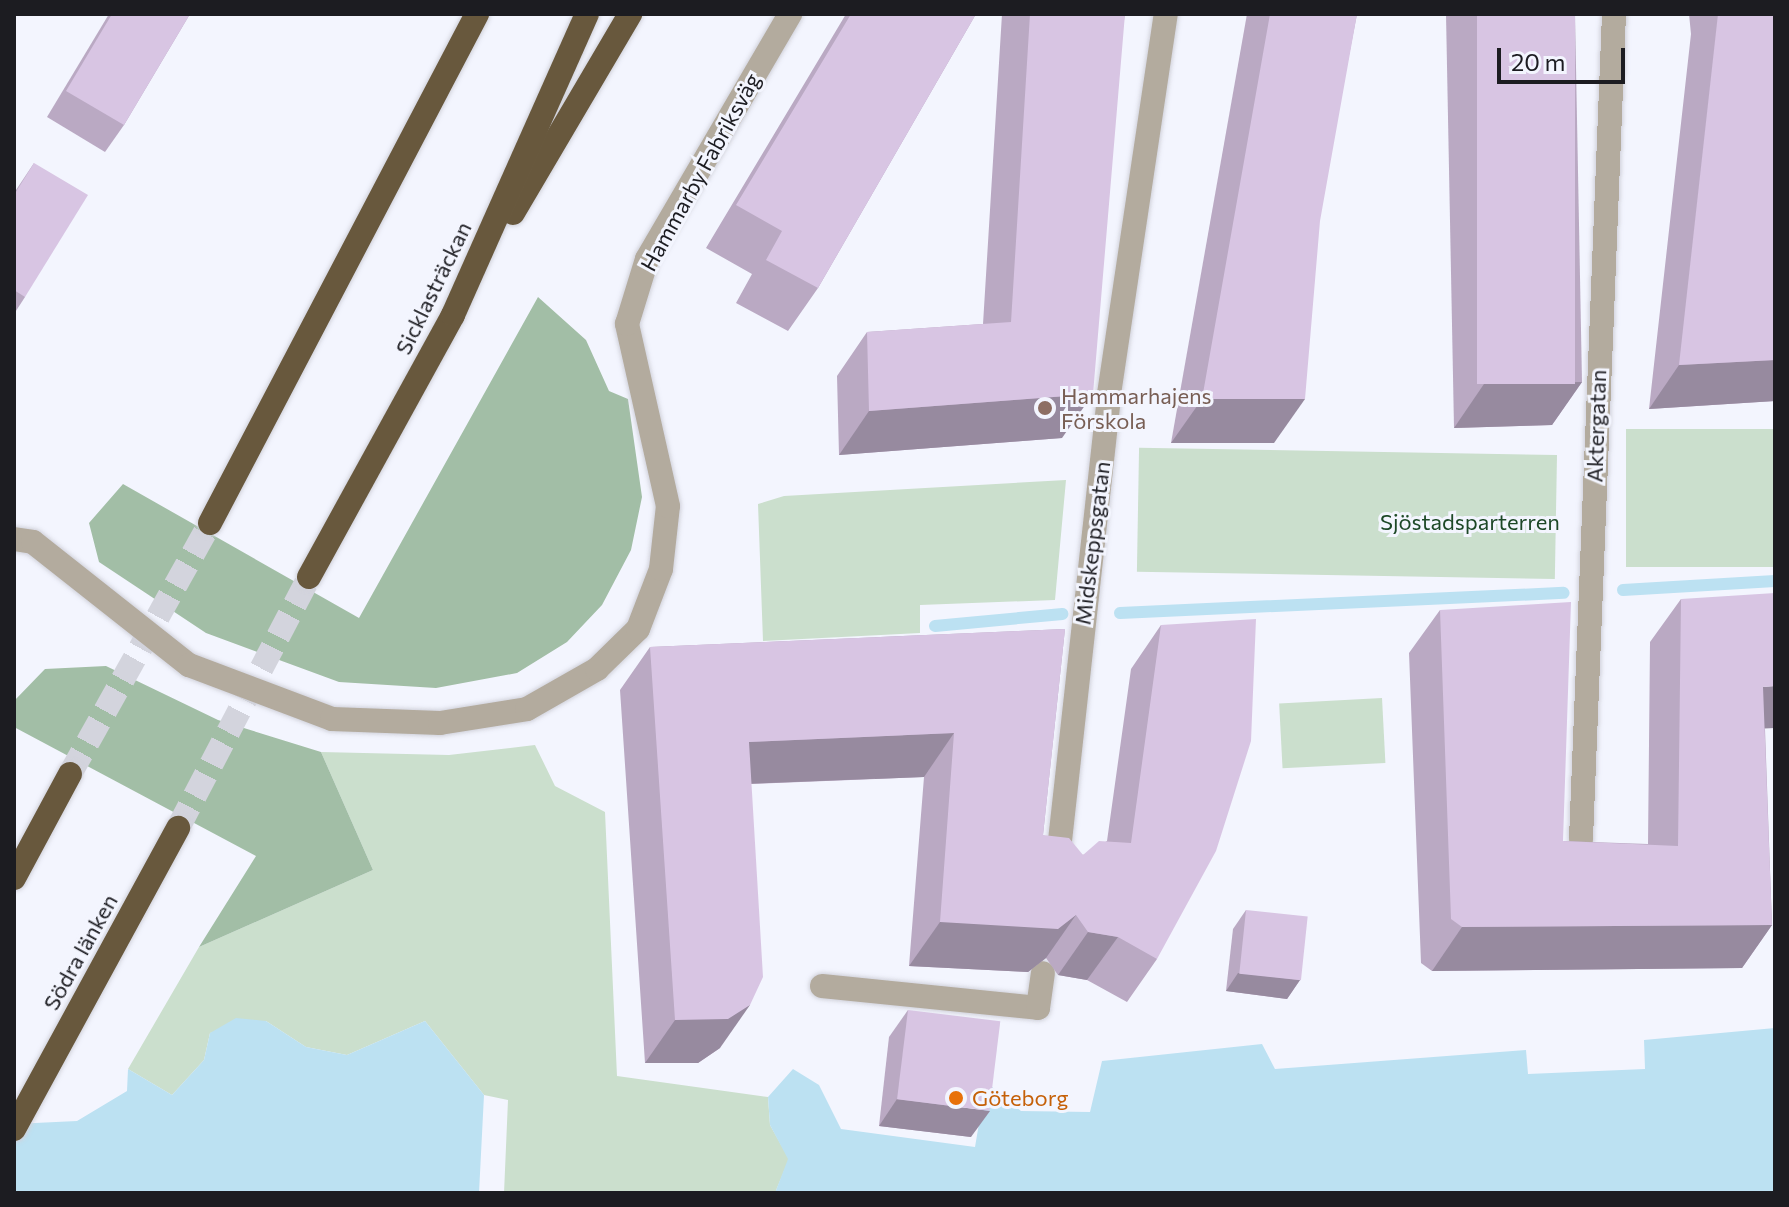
<!DOCTYPE html>
<meta charset="utf-8">
<style>
body{margin:0}
#map{position:relative;width:1789px;height:1207px;overflow:hidden;background:#f3f5fe;font-family:Commissioner,sans-serif}
div>[style]{position:absolute}
[style*='--x']{left:calc(var(--x)*1px);top:calc(var(--y)*1px);width:calc(var(--w)*1px);rotate:calc(var(--a)*1deg)}
.green>*{inset:0;background:#cbdfcd;transform-origin:0 0}
.forest>*{inset:0;background:#a2bea6}
.water>*{inset:0;background:#bce1f2}
.stream>*{height:12px;margin:-6px;padding:0 6px;transform-origin:6px;border-radius:6px;background:#bce1f2}
.highway-tunnel>*{height:24px;margin-top:-12px;transform-origin:0;background:repeating-linear-gradient(90deg,#d3d4dd 0 24px,transparent 0 36px)}
.roads{filter:drop-shadow(0 0 2px #d1d2db) drop-shadow(0 0 2px #d1d2db)}
.street>*{height:24px;margin:-12px;padding:0 12px;transform-origin:12px;border-radius:12px;background:#b3ab9e}
.highway>*{height:24px;margin:-12px;padding:0 12px;transform-origin:12px;border-radius:12px;background:#68583d}
.wall>*{inset:0;background:#baa9c3}
.shaded-wall>*{inset:0;background:#978a9f}
.building>*{inset:0;background:#d8c5e3;transform-origin:0 0}
.dots>*{width:22px;height:22px;translate:-50% -50%;box-sizing:border-box;border:4px solid #f3f5fe;border-radius:50%}
span{translate:-50% -50%;white-space:nowrap;text-align:center;line-height:1.15;-webkit-text-stroke:6px #f3f5fe;paint-order:stroke}
.street-label{font-size:22px;color:#1c1c21}
.education-label{font-size:22px;color:#785e54}
.left{translate:0 -50%;text-align:left}
.park-label{font-size:22px;color:#1d4827}
.food-label{font-size:22px;color:#c56008}
.frame{position:absolute;inset:0;border:16px solid #1c1c21;pointer-events:none}
.scale{position:absolute;left:1497px;top:48px;width:128px;height:36px;box-sizing:border-box;border:4px solid #1c1c21;border-top:0;padding-left:10px;font-size:24px;line-height:28px;white-space:nowrap;color:#1c1c21;-webkit-text-stroke:6px #f3f5fe;paint-order:stroke}
</style>
<div id="map">
<div class="green">
<i style="left:1775px;top:429px;width:138px;height:149px;rotate:90deg"></i>
<i style="left:1557px;top:455px;width:124px;height:418px;rotate:91deg"></i>
<i style="clip-path:polygon(1066px 480px,1055px 600px,920px 605px,920px 633px,763px 641px,758px 504px,784px 496px)"></i>
<i style="left:1382px;top:698px;width:65px;height:103px;rotate:87deg"></i>
<i style="clip-path:polygon(535px 745px,555px 786px,605px 812px,617px 1076px,768px 1097px,770px 1125px,789px 1159px,775px 1193px,504px 1193px,508px 1100px,484px 1095px,425px 1021px,347px 1055px,306px 1047px,266px 1021px,210px 1033px,204px 1060px,172px 1095px,128px 1069px,199px 947px,373px 870px,321px 752px,449px 755px)"></i>
</div>
<div class="forest">
<i style="clip-path:polygon(538px 297px,586px 340px,609px 391px,628px 399px,642px 497px,631px 550px,602px 605px,567px 642px,517px 673px,436px 688px,339px 682px,206px 633px,99px 562px,89px 523px,123px 484px,359px 618px)"></i>
<i style="clip-path:polygon(106px 666px,218px 720px,321px 752px,373px 870px,199px 947px,256px 856px,14px 727px,14px 701px,45px 669px)"></i>
</div>
<div class="water">
<i style="clip-path:polygon(236px 1018px,266px 1021px,306px 1047px,347px 1055px,425px 1021px,484px 1095px,479px 1193px,14px 1193px,14px 1124px,77px 1121px,127px 1091px,128px 1069px,172px 1095px,204px 1060px,210px 1033px)"></i>
<i style="clip-path:polygon(1775px 1028px,1775px 1193px,775px 1193px,788px 1159px,770px 1125px,768px 1097px,793px 1069px,819px 1085px,841px 1129px,975px 1147px,986px 1082px,1021px 1111px,1090px 1112px,1102px 1061px,1262px 1044px,1275px 1069px,1526px 1050px,1528px 1074px,1645px 1069px,1644px 1040px)"></i>
</div>
<div class="stream">
<i style="--x:1623;--y:590;--w:152;--a:-3.4"></i>
<i style="--x:1120;--y:613;--w:444;--a:-2.6"></i>
<i style="--x:935;--y:626;--w:128;--a:-5.4"></i>
</div>
<div class="highway-tunnel">
<i style="--x:70;--y:774;--w:287;--a:-60.8"></i>
<i style="--x:178;--y:828;--w:283;--a:-62.4"></i>
</div>
<div class="roads">
<div class="street">
<i style="--x:14;--y:539;--w:19;--a:9"></i>
<i style="--x:33;--y:542;--w:199;--a:38.3"></i>
<i style="--x:189;--y:665;--w:153;--a:20.7"></i>
<i style="--x:332;--y:719;--w:108;--a:2.1"></i>
<i style="--x:440;--y:723;--w:88;--a:-9.1"></i>
<i style="--x:527;--y:709;--w:81;--a:-29.7"></i>
<i style="--x:597;--y:669;--w:57;--a:-44.3"></i>
<i style="--x:638;--y:629;--w:64;--a:-69"></i>
<i style="--x:661;--y:569;--w:63;--a:-83.7"></i>
<i style="--x:668;--y:506;--w:187;--a:-102.7"></i>
<i style="--x:627;--y:324;--w:68;--a:-72.9"></i>
<i style="--x:647;--y:259;--w:284;--a:-59.7"></i>
<i style="--x:1581;--y:839;--w:826;--a:-87.71"></i>
<i style="--x:1057;--y:868;--w:477;--a:-83.7"></i>
<i style="--x:1109;--y:394;--w:384;--a:-81.5"></i>
<i style="--x:822;--y:986;--w:217;--a:5.8"></i>
<i style="--x:1038;--y:1008;--w:35;--a:-82"></i>
</div>
<div class="highway">
<i style="--x:513;--y:213;--w:231;--a:-59.5"></i>
<i style="--x:210;--y:523;--w:575;--a:-62.32"></i>
<i style="--x:309;--y:577;--w:299;--a:-61.2"></i>
<i style="--x:453;--y:315;--w:329;--a:-66"></i>
<i style="--x:14;--y:878;--w:118;--a:-61.7"></i>
<i style="--x:14;--y:1129;--w:343;--a:-61.4"></i>
</div>
</div>
<div class="wall">
<i style="clip-path:polygon(109px 14px,190px 14px,124px 125px,105px 152px,47px 117px)"></i>
<i style="clip-path:polygon(846px 14px,976px 14px,818px 288px,788px 331px,736px 303px,752px 274px,706px 248px)"></i>
<i style="clip-path:polygon(1002px 14px,1125px 14px,1062px 438px,839px 455px,837px 376px,867px 332px,983px 324px)"></i>
<i style="clip-path:polygon(1247px 14px,1357px 14px,1274px 443px,1171px 443px)"></i>
<i style="clip-path:polygon(1446px 14px,1575px 14px,1582px 382px,1552px 425px,1454px 428px)"></i>
<i style="clip-path:polygon(1689px 14px,1775px 14px,1775px 401px,1649px 409px,1691px 34px)"></i>
<i style="clip-path:polygon(34px 163px,25px 297px,14px 314px,14px 193px)"></i>
<i style="clip-path:polygon(1681px 599px,1765px 729px,1772px 925px,1742px 968px,1432px 971px,1421px 963px,1409px 653px,1440px 610px,1563px 841px,1648px 844px,1650px 642px)"></i>
<i style="clip-path:polygon(1161px 625px,1157px 959px,1127px 1002px,1087px 980px,1058px 975px,1046px 958px,1028px 972px,909px 966px,924px 777px,751px 784px,720px 1048px,698px 1063px,645px 1063px,620px 690px,650px 647px,1065px 629px,1043px 835px,1083px 855px,1107px 841px,1131px 669px)"></i>
<i style="clip-path:polygon(1246px 910px,1300px 980px,1287px 999px,1226px 991px,1233px 929px)"></i>
<i style="clip-path:polygon(908px 1010px,971px 1137px,879px 1126px,889px 1037px)"></i>
</div>
<div class="shaded-wall">
<i style="clip-path:polygon(1775px 360px,1775px 401px,1649px 409px,1679px 365px)"></i>
<i style="clip-path:polygon(1582px 382px,1552px 425px,1454px 428px,1484px 384px)"></i>
<i style="clip-path:polygon(1093px 394px,1062px 438px,839px 455px,869px 411px)"></i>
<i style="clip-path:polygon(1202px 399px,1305px 399px,1274px 443px,1171px 443px)"></i>
<i style="clip-path:polygon(1775px 686px,1775px 728px,1733px 730px,1763px 687px)"></i>
<i style="clip-path:polygon(954px 733px,924px 777px,718px 785px,749px 742px)"></i>
<i style="clip-path:polygon(1076px 915px,1046px 958px,1028px 972px,909px 966px,940px 922px)"></i>
<i style="clip-path:polygon(1772px 925px,1742px 968px,1432px 971px,1462px 927px)"></i>
<i style="clip-path:polygon(1088px 932px,1118px 937px,1087px 980px,1058px 975px)"></i>
<i style="clip-path:polygon(1238px 973px,1300px 980px,1287px 999px,1226px 991px)"></i>
<i style="clip-path:polygon(750px 1005px,720px 1048px,698px 1063px,645px 1063px,675px 1020px)"></i>
<i style="clip-path:polygon(897px 1099px,990px 1111px,971px 1137px,879px 1126px)"></i>
</div>
<div class="building">
<i style="clip-path:polygon(112px 14px,190px 14px,124px 125px,66px 91px)"></i>
<i style="clip-path:polygon(851px 14px,976px 14px,818px 288px,766px 260px,782px 231px,736px 205px)"></i>
<i style="clip-path:polygon(1030px 14px,1125px 14px,1093px 394px,869px 411px,867px 332px,1011px 322px)"></i>
<i style="clip-path:polygon(1270px 14px,1357px 14px,1320px 221px,1305px 399px,1202px 399px)"></i>
<i style="left:1477px;top:14px;width:98px;height:370px"></i>
<i style="clip-path:polygon(1718px 14px,1775px 14px,1775px 360px,1679px 365px)"></i>
<i style="clip-path:polygon(34px 163px,88px 195px,25px 297px,14px 290px,14px 195px)"></i>
<i style="clip-path:polygon(1775px 593px,1775px 686px,1763px 687px,1772px 925px,1462px 927px,1451px 919px,1440px 610px,1571px 602px,1563px 841px,1678px 846px,1681px 599px)"></i>
<i style="clip-path:polygon(1256px 619px,1251px 741px,1216px 851px,1157px 959px,1118px 937px,1088px 932px,1076px 915px,1058px 929px,940px 922px,954px 733px,749px 742px,763px 977px,750px 1005px,728px 1019px,675px 1020px,650px 647px,1065px 629px,1043px 835px,1069px 838px,1083px 855px,1099px 841px,1131px 843px,1161px 625px)"></i>
<i style="left:1246px;top:910px;width:62px;height:64px;rotate:6deg"></i>
<i style="left:908px;top:1010px;width:93px;height:90px;rotate:7deg"></i>
</div>
<div class="dots">
<i style="left:1045px;top:408px;background:#8d6e63"></i>
<i style="left:956px;top:1098px;background:#e8710a"></i>
</div>
<div class="street-label">
<span style="left:700px;top:172px;rotate:-61deg">Hammarby Fabriksväg</span>
<span style="left:433px;top:288px;rotate:-64deg">Sicklasträckan</span>
<span style="left:1596px;top:426px;rotate:-88deg">Aktergatan</span>
<span style="left:1092px;top:543px;rotate:-83deg">Midskeppsgatan</span>
<span style="left:80px;top:952px;rotate:-61deg">Södra länken</span>
</div>
<div class="education-label">
<span class="left" style="left:1061px;top:408px">Hammarhajens<br>Förskola</span>
</div>
<div class="park-label">
<span style="left:1470px;top:522px">Sjöstadsparterren</span>
</div>
<div class="food-label">
<span class="left" style="left:972px;top:1098px">Göteborg</span>
</div>
<div class="frame"></div>
<div class="scale">20 m</div>
</div>
